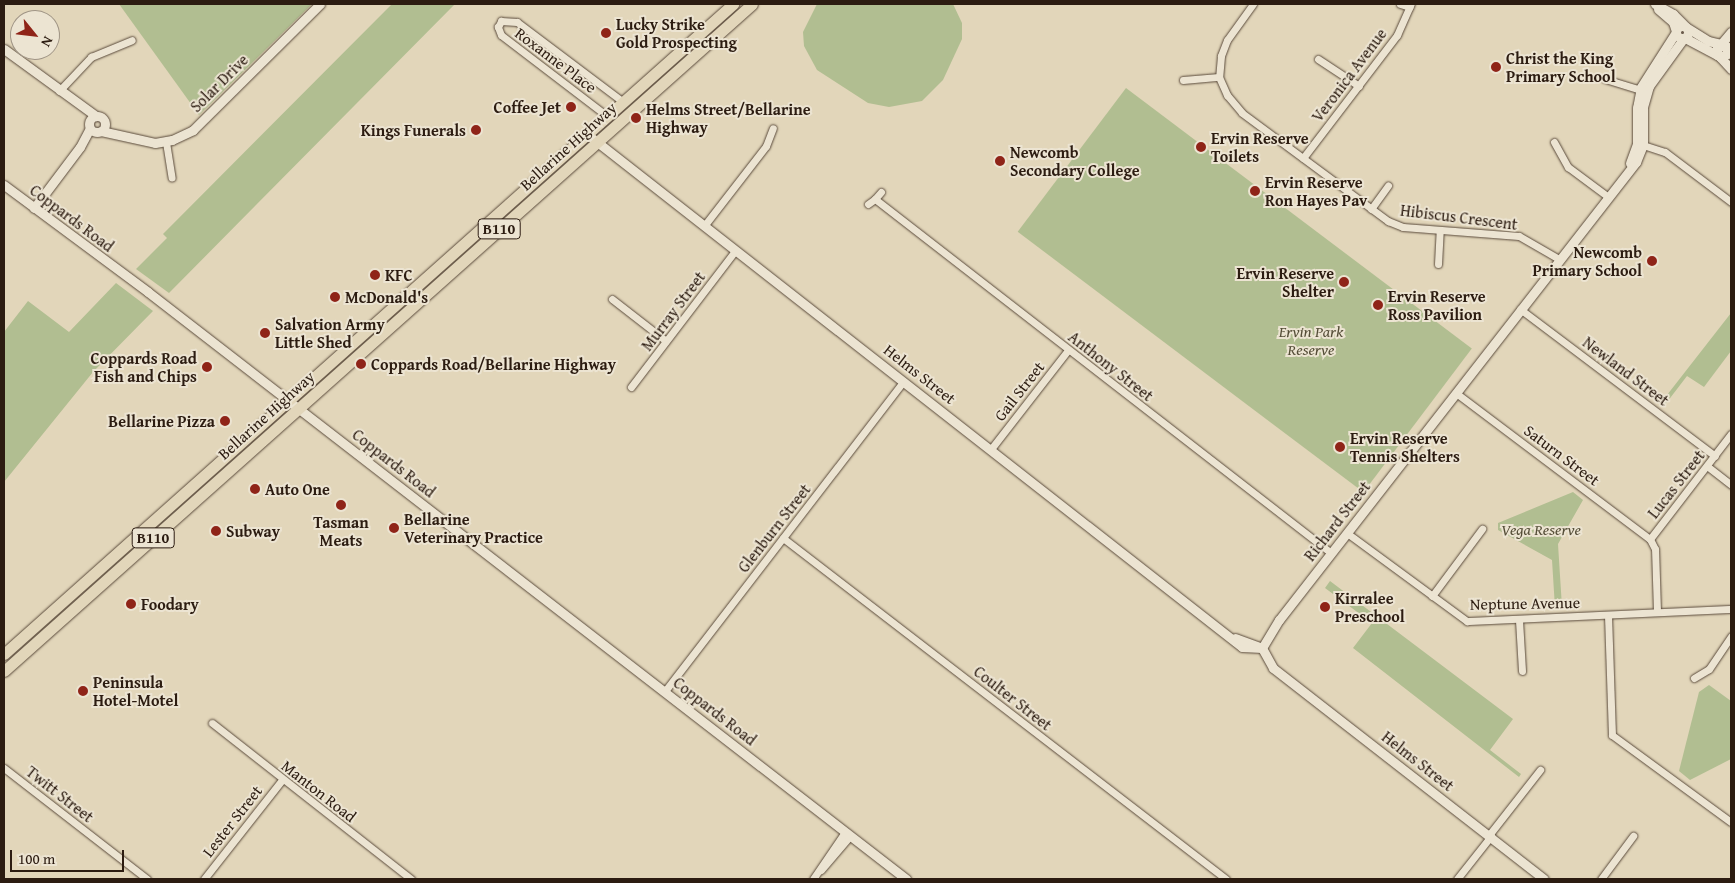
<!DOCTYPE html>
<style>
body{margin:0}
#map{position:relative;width:1735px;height:883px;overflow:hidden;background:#e2d6ba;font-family:"Gentium Book Plus",serif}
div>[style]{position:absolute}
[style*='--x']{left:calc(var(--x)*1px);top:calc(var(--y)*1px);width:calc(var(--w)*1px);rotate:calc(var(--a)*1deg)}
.green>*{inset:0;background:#b1be91;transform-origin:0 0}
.roads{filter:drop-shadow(0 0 1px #5a4a3b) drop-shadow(0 0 1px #5a4a3b)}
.minor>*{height:7px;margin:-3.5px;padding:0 3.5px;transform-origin:3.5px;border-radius:3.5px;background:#ece4d2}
.tertiary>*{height:9px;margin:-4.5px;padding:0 4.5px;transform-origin:4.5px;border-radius:4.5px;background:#ece4d2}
.tertiary>.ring{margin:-4.5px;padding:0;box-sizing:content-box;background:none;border:9px solid #ece4d2;border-radius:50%}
.trunk>*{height:11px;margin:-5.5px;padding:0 5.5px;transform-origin:5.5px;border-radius:5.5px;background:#e2d6ba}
.dots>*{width:14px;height:14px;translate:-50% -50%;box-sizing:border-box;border:2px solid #ece4d2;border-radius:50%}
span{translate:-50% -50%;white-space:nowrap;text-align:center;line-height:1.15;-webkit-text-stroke:4px #ece4d2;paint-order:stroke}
.shield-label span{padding:1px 4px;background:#ece4d2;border:1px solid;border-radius:4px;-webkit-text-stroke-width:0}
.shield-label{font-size:15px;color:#2c1c11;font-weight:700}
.poi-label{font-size:16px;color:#2c1c11;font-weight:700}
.left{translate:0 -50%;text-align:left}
.right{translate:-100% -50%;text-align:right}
.street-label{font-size:16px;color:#2c1c11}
.park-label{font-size:16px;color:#544d37;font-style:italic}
.frame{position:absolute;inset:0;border:5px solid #2c1c11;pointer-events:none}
.north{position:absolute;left:10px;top:10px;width:50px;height:50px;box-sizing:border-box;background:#ece4d2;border:1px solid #9f9485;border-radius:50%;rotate:119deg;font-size:14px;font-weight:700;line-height:20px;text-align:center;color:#2c1c11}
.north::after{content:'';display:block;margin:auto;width:18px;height:22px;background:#8f2418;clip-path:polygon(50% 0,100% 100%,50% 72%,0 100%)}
.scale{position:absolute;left:10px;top:850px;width:114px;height:22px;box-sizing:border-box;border:2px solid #2c1c11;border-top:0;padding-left:6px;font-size:15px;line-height:18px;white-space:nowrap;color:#2c1c11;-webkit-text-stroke:4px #ece4d2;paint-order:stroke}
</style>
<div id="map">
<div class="green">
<i style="clip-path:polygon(119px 4px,312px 4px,199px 115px)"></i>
<i style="clip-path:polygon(392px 4px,455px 4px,169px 293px,136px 269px,167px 238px,163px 234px)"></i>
<i style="clip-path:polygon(817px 4px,953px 4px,962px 23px,962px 39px,943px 80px,922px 101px,889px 107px,868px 103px,817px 70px,804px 46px,803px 32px)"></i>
<i style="left:1126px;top:88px;width:433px;height:180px;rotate:37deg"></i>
<i style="clip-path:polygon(116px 283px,153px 311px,93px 372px,4px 482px,4px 332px,28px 301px,69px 332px)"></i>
<i style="clip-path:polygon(1731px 313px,1731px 351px,1704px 387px,1687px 376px,1664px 406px,1660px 404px)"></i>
<i style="clip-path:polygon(1573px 492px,1583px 500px,1558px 544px,1562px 607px,1555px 608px,1552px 560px,1498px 530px,1498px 523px)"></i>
<i style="clip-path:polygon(1330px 581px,1513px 719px,1490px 750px,1521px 774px,1519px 777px,1353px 648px,1372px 623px,1325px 588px)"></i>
<i style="clip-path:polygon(1709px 685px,1731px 701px,1731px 759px,1690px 780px,1679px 771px,1699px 692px)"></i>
</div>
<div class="roads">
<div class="minor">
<i style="--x:1253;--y:4;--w:44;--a:125.8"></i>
<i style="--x:1227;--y:40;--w:17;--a:111"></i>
<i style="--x:1221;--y:56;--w:21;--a:95"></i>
<i style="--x:1219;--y:77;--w:20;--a:66"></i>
<i style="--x:1227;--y:95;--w:23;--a:50"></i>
<i style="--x:1242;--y:113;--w:182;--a:36.5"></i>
<i style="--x:1388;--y:221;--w:16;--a:22"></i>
<i style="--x:1403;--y:227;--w:116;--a:4.4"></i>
<i style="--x:1519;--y:236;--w:46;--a:29.9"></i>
<i style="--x:1400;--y:4;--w:10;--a:17"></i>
<i style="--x:1318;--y:59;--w:49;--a:33.4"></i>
<i style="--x:1605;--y:79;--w:38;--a:17"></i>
<i style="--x:1183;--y:80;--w:36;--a:-5"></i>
<i style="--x:59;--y:91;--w:47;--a:-46.7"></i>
<i style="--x:91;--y:57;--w:44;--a:-22.5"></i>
<i style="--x:607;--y:116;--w:133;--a:-142.6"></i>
<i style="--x:501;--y:35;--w:9;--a:-111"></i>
<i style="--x:498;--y:27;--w:7;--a:-63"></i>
<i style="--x:501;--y:21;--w:16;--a:4"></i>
<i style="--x:517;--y:22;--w:133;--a:37"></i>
<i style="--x:166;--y:142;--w:36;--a:81"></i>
<i style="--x:1554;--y:142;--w:29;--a:61"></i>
<i style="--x:1568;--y:167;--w:49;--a:36.6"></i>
<i style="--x:1643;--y:145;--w:23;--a:18"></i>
<i style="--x:1665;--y:152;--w:83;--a:37.1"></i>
<i style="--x:1303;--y:158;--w:155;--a:-52.6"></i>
<i style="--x:1397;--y:35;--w:34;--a:-66"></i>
<i style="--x:881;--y:192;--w:9;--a:131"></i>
<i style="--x:875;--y:199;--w:577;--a:37.82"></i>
<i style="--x:868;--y:204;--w:9;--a:-36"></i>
<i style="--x:1371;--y:209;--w:29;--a:-54"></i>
<i style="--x:704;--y:226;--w:101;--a:-52.2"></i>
<i style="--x:766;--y:146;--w:19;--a:-69"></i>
<i style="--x:1438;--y:264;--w:33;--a:-87"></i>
<i style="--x:612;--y:299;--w:68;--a:37.9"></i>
<i style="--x:1520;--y:309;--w:244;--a:37"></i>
<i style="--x:631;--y:387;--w:171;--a:-52.6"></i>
<i style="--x:1456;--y:393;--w:243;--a:37"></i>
<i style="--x:991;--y:449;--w:125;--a:-52.1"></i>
<i style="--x:1707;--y:466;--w:31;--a:38"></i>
<i style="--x:1347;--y:533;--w:149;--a:36.3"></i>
<i style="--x:1467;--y:621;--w:264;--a:-2.6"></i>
<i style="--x:783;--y:538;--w:559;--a:37.59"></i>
<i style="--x:1432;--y:596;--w:84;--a:-53.3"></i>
<i style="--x:1657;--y:611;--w:62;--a:-91.8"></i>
<i style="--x:1655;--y:549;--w:11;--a:-117"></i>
<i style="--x:1650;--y:539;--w:133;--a:-52.4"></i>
<i style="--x:1608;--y:615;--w:120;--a:88.1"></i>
<i style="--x:1612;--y:735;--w:147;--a:36.2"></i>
<i style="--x:1519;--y:620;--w:51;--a:86.6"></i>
<i style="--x:1694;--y:678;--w:17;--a:-31"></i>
<i style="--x:1709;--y:669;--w:40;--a:-56"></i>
<i style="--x:665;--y:691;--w:391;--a:-52.4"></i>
<i style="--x:212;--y:723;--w:253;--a:38.1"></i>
<i style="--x:4;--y:768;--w:181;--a:37.8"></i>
<i style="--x:1489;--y:835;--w:83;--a:-51.9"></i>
<i style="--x:821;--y:870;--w:45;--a:-49.5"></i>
<i style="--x:204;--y:879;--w:126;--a:-51.8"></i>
<i style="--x:813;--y:879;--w:57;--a:-55.8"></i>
<i style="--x:1457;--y:879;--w:55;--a:-51.7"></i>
<i style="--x:1601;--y:879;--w:54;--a:-53.3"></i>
</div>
<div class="tertiary">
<i style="--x:1655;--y:4;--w:21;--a:29"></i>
<i style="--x:1673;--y:14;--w:18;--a:45"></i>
<i style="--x:1658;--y:9;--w:20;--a:41"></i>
<i style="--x:1673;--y:22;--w:9;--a:72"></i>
<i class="ring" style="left:1676px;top:26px;width:3px;height:3px"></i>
<i style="--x:1686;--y:27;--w:26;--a:32"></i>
<i style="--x:1708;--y:41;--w:13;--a:13"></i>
<i style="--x:1685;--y:38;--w:40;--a:28"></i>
<i style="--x:1720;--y:57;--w:8;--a:-23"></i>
<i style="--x:1727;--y:54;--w:8;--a:-97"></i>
<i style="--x:1726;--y:46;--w:9;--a:180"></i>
<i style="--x:1717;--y:46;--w:9;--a:90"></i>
<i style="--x:1721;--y:44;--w:16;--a:-50"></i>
<i style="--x:4;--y:49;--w:114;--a:36.1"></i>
<i style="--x:1719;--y:56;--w:18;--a:47"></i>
<i class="ring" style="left:89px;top:116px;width:7px;height:7px"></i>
<i style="--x:101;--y:131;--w:55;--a:12.5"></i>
<i style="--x:155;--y:143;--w:17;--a:-10"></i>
<i style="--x:172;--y:140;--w:23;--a:-25"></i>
<i style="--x:193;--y:130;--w:179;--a:-44.8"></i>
<i style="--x:587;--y:134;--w:832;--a:38.07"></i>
<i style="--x:1242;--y:647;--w:20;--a:3"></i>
<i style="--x:1630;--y:163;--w:20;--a:-70"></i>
<i style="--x:1637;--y:144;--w:36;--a:-90"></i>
<i style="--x:1637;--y:108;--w:21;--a:-79"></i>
<i style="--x:1641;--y:87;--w:65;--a:-57.5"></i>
<i style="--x:4;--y:185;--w:179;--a:36.6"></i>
<i style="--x:148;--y:292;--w:959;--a:37.75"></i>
<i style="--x:34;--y:208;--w:76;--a:-53"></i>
<i style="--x:80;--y:147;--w:21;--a:-62"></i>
<i style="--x:1235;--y:638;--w:29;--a:20"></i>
<i style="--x:1262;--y:648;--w:23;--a:61"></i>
<i style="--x:1273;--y:668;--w:343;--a:37.9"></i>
<i style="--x:1262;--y:648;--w:33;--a:-59"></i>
<i style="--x:1279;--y:620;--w:581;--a:-52.06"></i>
<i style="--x:1636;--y:162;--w:18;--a:-68"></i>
<i style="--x:1643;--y:145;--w:38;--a:-90"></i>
<i style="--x:1643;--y:107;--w:22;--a:-74"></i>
<i style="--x:1649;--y:86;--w:58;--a:-54.1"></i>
</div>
<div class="trunk">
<i style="--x:4;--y:654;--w:977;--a:-41.72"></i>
<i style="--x:4;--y:671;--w:1002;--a:-41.72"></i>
</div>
</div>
<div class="dots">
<i style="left:606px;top:33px;background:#8f2418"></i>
<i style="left:1496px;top:67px;background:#8f2418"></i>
<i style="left:571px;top:107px;background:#8f2418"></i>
<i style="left:636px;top:118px;background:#8f2418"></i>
<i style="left:476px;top:130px;background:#8f2418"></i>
<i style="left:1201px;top:147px;background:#8f2418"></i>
<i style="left:1000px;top:161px;background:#8f2418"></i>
<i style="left:1255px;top:191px;background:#8f2418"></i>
<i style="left:1652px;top:261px;background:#8f2418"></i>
<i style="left:375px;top:275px;background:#8f2418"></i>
<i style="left:1344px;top:282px;background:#8f2418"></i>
<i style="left:335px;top:297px;background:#8f2418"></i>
<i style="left:1378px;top:305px;background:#8f2418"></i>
<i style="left:265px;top:333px;background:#8f2418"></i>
<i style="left:361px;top:364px;background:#8f2418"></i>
<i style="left:207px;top:367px;background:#8f2418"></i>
<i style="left:225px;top:421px;background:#8f2418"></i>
<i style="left:1340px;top:447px;background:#8f2418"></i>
<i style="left:255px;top:489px;background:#8f2418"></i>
<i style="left:341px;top:505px;background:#8f2418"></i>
<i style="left:394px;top:528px;background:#8f2418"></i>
<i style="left:216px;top:531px;background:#8f2418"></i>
<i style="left:131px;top:604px;background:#8f2418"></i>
<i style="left:1325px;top:607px;background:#8f2418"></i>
<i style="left:83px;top:691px;background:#8f2418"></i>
</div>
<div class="shield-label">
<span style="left:499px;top:229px">B110</span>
<span style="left:153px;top:538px">B110</span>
</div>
<div class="poi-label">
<span class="left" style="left:616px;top:33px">Lucky Strike<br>Gold Prospecting</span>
<span class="left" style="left:1506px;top:67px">Christ the King<br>Primary School</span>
<span class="right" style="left:561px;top:107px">Coffee Jet</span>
<span class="left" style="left:646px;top:118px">Helms Street/Bellarine<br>Highway</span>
<span class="right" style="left:466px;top:130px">Kings Funerals</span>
<span class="left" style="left:1211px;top:147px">Ervin Reserve<br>Toilets</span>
<span class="left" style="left:1010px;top:161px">Newcomb<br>Secondary College</span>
<span class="left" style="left:1265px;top:191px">Ervin Reserve<br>Ron Hayes Pav</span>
<span class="right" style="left:1642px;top:261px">Newcomb<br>Primary School</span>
<span class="right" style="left:1334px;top:282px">Ervin Reserve<br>Shelter</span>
<span class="left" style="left:385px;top:275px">KFC</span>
<span class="left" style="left:1388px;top:305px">Ervin Reserve<br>Ross Pavilion</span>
<span class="left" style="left:345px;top:297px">McDonald's</span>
<span class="left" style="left:275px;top:333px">Salvation Army<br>Little Shed</span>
<span class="right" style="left:197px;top:367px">Coppards Road<br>Fish and Chips</span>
<span class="left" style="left:371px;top:364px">Coppards Road/Bellarine Highway</span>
<span class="right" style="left:215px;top:421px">Bellarine Pizza</span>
<span class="left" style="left:1350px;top:447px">Ervin Reserve<br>Tennis Shelters</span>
<span class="left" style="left:265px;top:489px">Auto One</span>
<span class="left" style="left:404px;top:528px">Bellarine<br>Veterinary Practice</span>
<span style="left:341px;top:531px">Tasman<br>Meats</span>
<span class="left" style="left:226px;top:531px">Subway</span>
<span class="left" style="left:1335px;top:607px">Kirralee<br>Preschool</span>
<span class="left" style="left:141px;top:604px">Foodary</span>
<span class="left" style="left:93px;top:691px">Peninsula<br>Hotel-Motel</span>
</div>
<div class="street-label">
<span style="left:556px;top:60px;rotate:37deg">Roxanne Place</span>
<span style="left:1349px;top:75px;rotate:-53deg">Veronica Avenue</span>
<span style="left:219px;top:83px;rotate:-45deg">Solar Drive</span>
<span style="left:568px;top:146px;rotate:-42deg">Bellarine Highway</span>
<span style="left:1459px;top:217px;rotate:7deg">Hibiscus Crescent</span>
<span style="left:72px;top:218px;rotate:37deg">Coppards Road</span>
<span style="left:673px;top:311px;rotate:-53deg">Murray Street</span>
<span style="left:1111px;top:366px;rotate:38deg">Anthony Street</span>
<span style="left:1626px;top:371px;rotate:37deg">Newland Street</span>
<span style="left:920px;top:374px;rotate:38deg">Helms Street</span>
<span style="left:1019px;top:391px;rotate:-52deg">Gail Street</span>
<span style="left:266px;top:415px;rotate:-42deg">Bellarine Highway</span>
<span style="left:1562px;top:455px;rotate:37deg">Saturn Street</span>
<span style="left:394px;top:463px;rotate:38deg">Coppards Road</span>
<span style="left:1676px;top:484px;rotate:-52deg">Lucas Street</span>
<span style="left:1337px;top:521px;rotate:-52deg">Richard Street</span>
<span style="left:774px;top:528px;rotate:-52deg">Glenburn Street</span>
<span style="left:1525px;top:603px;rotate:-1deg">Neptune Avenue</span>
<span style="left:1013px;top:698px;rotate:38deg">Coulter Street</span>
<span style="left:715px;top:711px;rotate:38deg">Coppards Road</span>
<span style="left:1418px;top:761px;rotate:38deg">Helms Street</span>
<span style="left:319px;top:791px;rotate:38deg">Manton Road</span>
<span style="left:60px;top:794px;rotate:38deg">Twitt Street</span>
<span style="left:232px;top:821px;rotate:-52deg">Lester Street</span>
</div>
<div class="park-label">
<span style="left:1311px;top:340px">Ervin Park<br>Reserve</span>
<span style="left:1541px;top:529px">Vega Reserve</span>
</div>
<div class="frame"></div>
<div class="north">N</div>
<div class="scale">100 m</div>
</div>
